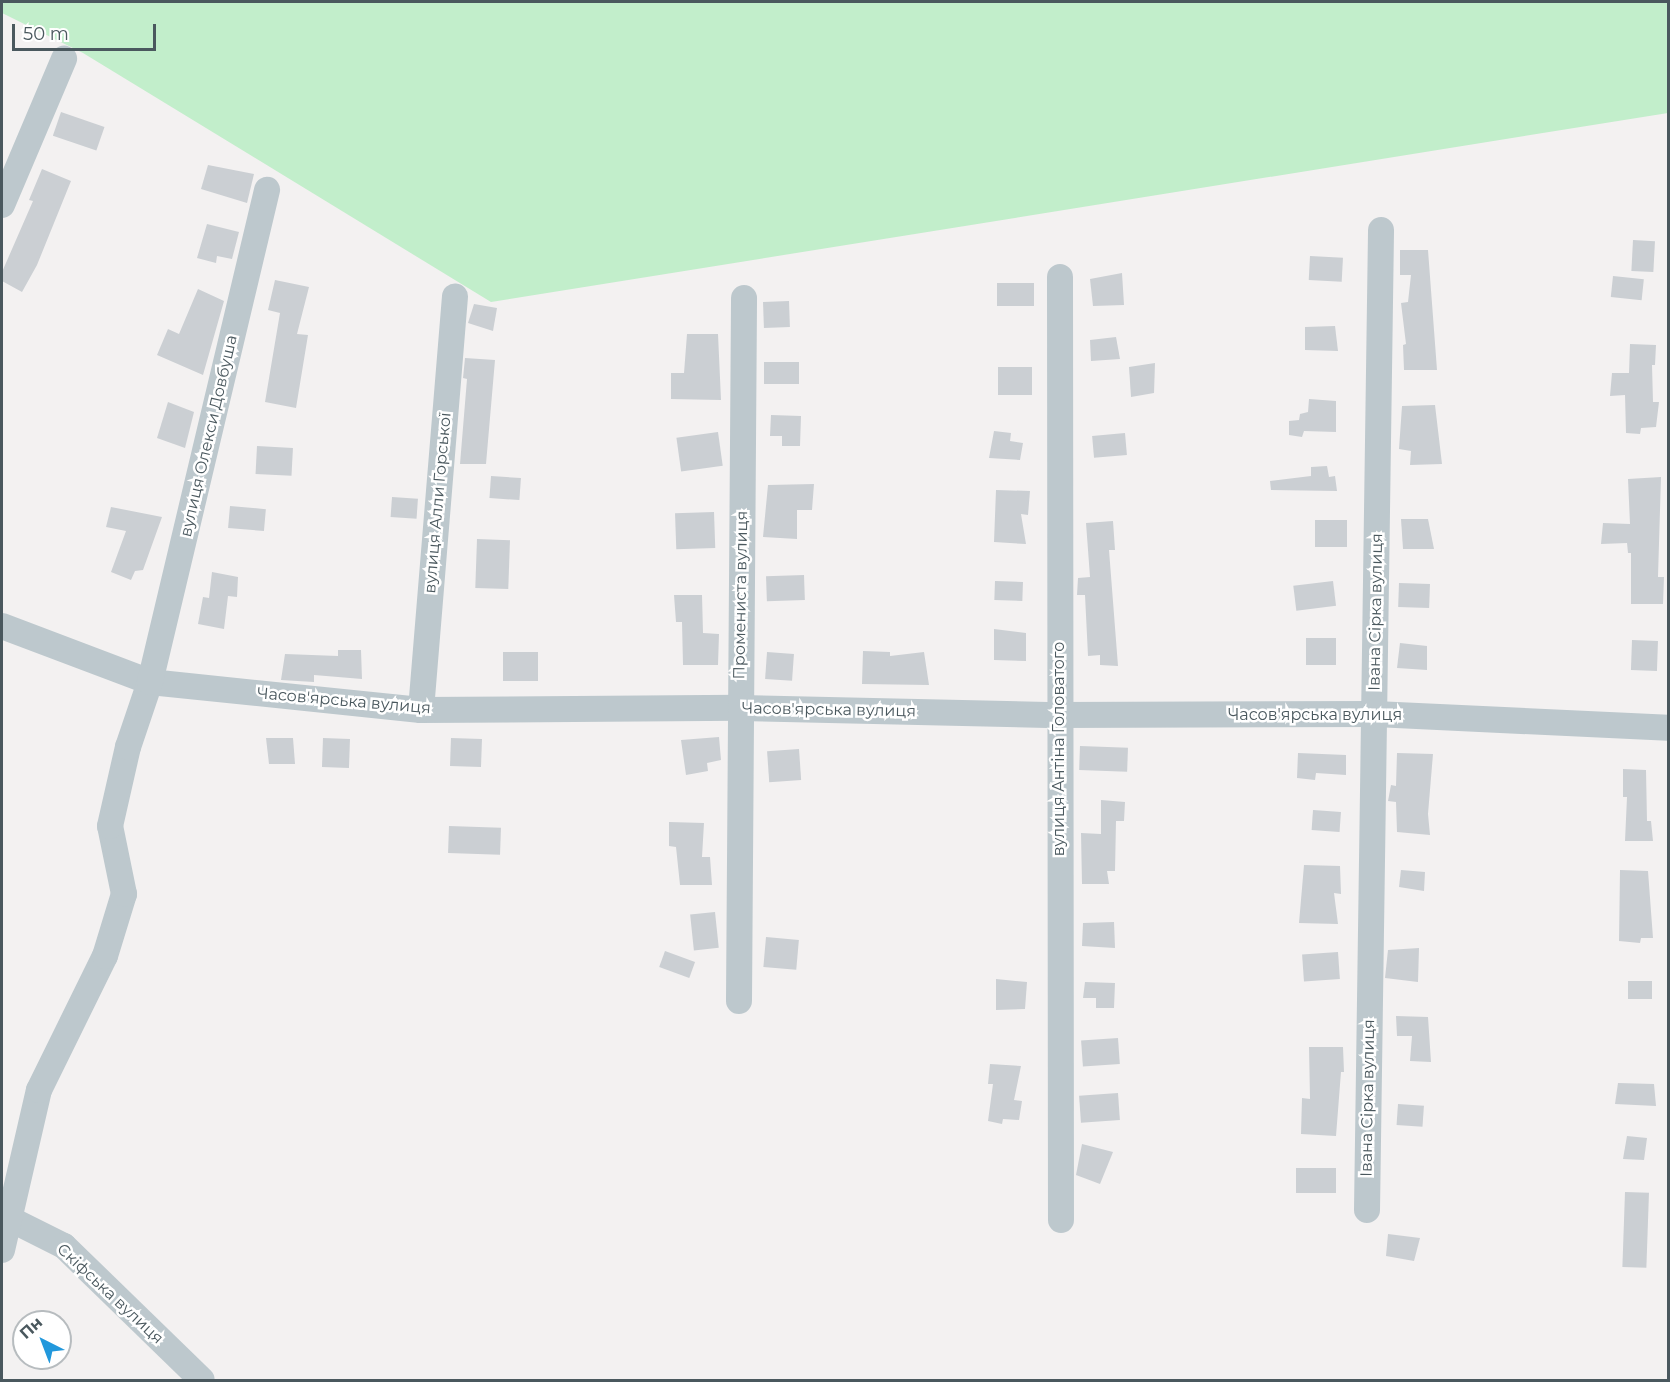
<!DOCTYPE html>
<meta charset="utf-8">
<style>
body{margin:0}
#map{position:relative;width:1670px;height:1382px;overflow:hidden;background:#f3f1f1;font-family:Montserrat,sans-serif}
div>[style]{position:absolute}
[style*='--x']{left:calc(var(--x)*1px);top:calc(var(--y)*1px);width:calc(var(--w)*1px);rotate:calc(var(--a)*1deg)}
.green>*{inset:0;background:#c2eecb}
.building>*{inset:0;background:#cbcfd3;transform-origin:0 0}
.minor>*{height:26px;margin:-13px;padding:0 13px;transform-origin:13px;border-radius:13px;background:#bdc8cd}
span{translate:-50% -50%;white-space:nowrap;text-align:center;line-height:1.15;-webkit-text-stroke:5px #fff;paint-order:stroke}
.street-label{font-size:16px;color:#4a585e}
.frame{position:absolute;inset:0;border:3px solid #4a585e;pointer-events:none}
.north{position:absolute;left:12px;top:1310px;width:60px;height:60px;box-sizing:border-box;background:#fff;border:2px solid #b7bcbf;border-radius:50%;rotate:318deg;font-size:16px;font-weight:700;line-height:24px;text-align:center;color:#4a585e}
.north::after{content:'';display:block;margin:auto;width:21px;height:27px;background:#2298dc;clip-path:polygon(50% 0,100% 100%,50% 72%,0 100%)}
.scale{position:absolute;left:12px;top:24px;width:144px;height:27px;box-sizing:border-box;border:3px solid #4a585e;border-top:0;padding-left:8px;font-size:18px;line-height:21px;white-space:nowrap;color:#4a585e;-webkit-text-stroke:4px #fff;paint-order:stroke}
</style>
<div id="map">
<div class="green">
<i style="clip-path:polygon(2px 2px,1668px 2px,1668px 113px,491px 302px,83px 53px,2px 13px)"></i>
</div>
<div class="building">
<i style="left:61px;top:112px;width:46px;height:25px;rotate:19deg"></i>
<i style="clip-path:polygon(208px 165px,254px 174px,247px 203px,201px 189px)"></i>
<i style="clip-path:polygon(42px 169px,71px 181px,37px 265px,22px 292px,2px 281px,2px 272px,33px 201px,29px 200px)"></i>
<i style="clip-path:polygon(207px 224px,239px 232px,232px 259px,217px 256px,216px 263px,197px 258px)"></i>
<i style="left:1633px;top:240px;width:22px;height:31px;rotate:3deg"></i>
<i style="clip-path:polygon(1400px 250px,1428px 250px,1437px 370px,1404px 370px,1403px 345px,1406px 344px,1401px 303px,1408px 302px,1411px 275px,1400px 275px)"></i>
<i style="left:1310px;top:256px;width:33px;height:24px;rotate:3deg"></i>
<i style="clip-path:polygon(1122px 273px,1124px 305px,1093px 306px,1090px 279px)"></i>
<i style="left:1613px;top:276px;width:31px;height:21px;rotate:6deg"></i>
<i style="clip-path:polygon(275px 280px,309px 287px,297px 334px,308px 335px,296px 408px,265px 402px,280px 313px,268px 310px)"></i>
<i style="left:1034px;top:283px;width:23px;height:37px;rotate:90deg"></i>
<i style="clip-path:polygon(198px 289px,224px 301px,203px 375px,157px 355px,168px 329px,179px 334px)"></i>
<i style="left:789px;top:301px;width:26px;height:26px;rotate:88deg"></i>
<i style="clip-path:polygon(474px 304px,497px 308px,493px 331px,468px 323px)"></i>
<i style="clip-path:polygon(1335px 326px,1338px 351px,1305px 350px,1305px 327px)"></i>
<i style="clip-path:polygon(687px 334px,718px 334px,721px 400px,671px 399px,671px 373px,684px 373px)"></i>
<i style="clip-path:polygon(1116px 337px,1120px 359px,1091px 361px,1090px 340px)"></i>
<i style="clip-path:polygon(1630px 344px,1656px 345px,1655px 365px,1652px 365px,1653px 402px,1659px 402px,1656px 427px,1641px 428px,1640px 434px,1626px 433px,1625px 395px,1610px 396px,1612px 373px,1629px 373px)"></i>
<i style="clip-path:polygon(465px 358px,495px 360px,486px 464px,460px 464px,467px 379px,463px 378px)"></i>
<i style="left:799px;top:362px;width:22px;height:35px;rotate:90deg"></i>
<i style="clip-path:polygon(1155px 363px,1154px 393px,1131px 397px,1129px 367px)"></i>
<i style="left:998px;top:367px;width:34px;height:28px"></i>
<i style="clip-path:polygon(1309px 399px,1336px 401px,1336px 432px,1304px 431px,1302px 437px,1289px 435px,1289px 421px,1299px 420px,1300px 414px,1308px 412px)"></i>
<i style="clip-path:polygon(168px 402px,194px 412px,185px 448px,157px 438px)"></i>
<i style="clip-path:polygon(1435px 405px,1442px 464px,1410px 465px,1411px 451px,1399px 449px,1402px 406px)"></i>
<i style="clip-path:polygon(771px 415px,801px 416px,800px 446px,782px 446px,782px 436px,770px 436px)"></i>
<i style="clip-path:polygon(994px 431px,1011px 433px,1010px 441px,1023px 443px,1020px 460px,989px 458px)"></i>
<i style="left:718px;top:432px;width:34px;height:42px;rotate:82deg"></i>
<i style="left:1125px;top:433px;width:22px;height:33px;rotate:85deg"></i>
<i style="left:257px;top:446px;width:36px;height:28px;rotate:3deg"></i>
<i style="clip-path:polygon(1327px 466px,1329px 477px,1335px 476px,1337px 491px,1271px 490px,1270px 481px,1311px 476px,1311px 467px)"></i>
<i style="left:491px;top:476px;width:30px;height:22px;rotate:4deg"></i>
<i style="clip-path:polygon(1661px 477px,1658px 577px,1664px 577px,1663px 604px,1631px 604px,1631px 553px,1628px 553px,1627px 543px,1601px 544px,1603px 523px,1630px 524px,1628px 479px)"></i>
<i style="clip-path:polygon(814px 484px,812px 510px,797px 510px,797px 539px,763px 537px,768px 485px)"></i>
<i style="clip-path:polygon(996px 490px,1030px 491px,1028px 515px,1021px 514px,1026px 544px,994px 542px)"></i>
<i style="left:392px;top:497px;width:26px;height:20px;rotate:4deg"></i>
<i style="left:230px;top:506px;width:36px;height:22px;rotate:5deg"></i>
<i style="clip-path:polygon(111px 507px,162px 517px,143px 570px,135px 571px,131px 580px,111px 572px,126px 531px,106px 527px)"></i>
<i style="left:714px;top:512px;width:36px;height:39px;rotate:88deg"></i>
<i style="clip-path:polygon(1401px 519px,1428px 519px,1434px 549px,1403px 549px)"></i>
<i style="left:1315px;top:520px;width:32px;height:27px"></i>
<i style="clip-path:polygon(1113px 521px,1115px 550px,1109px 550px,1118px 666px,1100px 665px,1100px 655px,1088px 656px,1085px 595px,1077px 595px,1078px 578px,1090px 577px,1086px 523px)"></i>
<i style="left:477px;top:539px;width:33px;height:49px;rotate:2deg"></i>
<i style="clip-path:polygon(212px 572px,238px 577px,237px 597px,228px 596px,224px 629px,198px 624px,203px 597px,209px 598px)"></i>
<i style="left:804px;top:575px;width:25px;height:38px;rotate:88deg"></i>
<i style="left:995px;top:581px;width:28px;height:19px;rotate:2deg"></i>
<i style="left:1333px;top:581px;width:25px;height:40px;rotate:83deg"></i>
<i style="left:1399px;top:583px;width:31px;height:24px;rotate:2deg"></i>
<i style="clip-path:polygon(674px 595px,702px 595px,703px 633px,719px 634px,718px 665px,683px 665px,682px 622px,676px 622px)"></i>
<i style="clip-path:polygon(994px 629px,1026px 633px,1026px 661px,994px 660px)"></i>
<i style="left:1306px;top:638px;width:30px;height:27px"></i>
<i style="left:1632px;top:640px;width:26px;height:30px;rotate:2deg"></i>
<i style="clip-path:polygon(1400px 643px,1427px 646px,1427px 670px,1397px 668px)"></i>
<i style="clip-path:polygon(338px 650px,361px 650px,362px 679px,314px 675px,314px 682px,281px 680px,285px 654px,338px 656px)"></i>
<i style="clip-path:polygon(863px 651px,890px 652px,890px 656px,924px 652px,929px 685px,862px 684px)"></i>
<i style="left:503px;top:652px;width:35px;height:29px"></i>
<i style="left:767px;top:652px;width:27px;height:27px;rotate:4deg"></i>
<i style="clip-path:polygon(719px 737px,721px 760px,707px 763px,708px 771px,686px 775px,681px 740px)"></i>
<i style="clip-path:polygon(266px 738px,293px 738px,295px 764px,269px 764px)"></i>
<i style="left:323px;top:738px;width:27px;height:29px;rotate:2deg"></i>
<i style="left:451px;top:738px;width:31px;height:28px;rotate:2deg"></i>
<i style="left:1080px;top:746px;width:48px;height:24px;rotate:2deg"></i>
<i style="left:799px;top:749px;width:31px;height:32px;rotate:86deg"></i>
<i style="clip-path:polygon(1298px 753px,1346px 755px,1346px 775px,1316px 773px,1315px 780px,1297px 778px)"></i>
<i style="clip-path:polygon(1397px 753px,1433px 754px,1428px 814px,1430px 835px,1397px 832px,1396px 802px,1388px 801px,1391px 785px,1396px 786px)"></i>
<i style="clip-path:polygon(1623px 769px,1646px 770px,1647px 821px,1651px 821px,1653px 841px,1625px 841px,1627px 797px,1623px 797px)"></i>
<i style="clip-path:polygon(1101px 800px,1125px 802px,1124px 821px,1116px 821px,1115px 871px,1107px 871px,1109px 884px,1082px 884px,1081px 833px,1101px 834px)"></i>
<i style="left:1313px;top:810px;width:28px;height:20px;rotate:4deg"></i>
<i style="clip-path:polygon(669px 822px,704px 823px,702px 857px,710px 857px,712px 885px,680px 885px,676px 847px,669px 846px)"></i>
<i style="left:449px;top:826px;width:52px;height:27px;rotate:2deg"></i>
<i style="clip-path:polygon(1304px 865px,1340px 866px,1341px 894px,1334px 893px,1338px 924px,1299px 923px)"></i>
<i style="clip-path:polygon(1401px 870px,1425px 872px,1424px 891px,1399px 887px)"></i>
<i style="clip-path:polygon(1620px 870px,1648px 871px,1653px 938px,1641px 938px,1640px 943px,1619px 941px)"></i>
<i style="left:715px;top:912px;width:36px;height:25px;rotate:84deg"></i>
<i style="clip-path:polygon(1114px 922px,1115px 948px,1082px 946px,1083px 923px)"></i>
<i style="left:766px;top:937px;width:33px;height:30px;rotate:5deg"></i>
<i style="clip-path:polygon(1419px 948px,1418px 982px,1385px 978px,1388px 950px)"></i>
<i style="left:665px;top:951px;width:32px;height:17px;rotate:20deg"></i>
<i style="left:1338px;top:952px;width:27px;height:36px;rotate:86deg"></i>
<i style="clip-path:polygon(996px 979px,1027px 982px,1025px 1009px,996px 1010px)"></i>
<i style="left:1628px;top:981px;width:24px;height:18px"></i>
<i style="clip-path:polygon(1085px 982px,1115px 983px,1114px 1008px,1096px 1008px,1096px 998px,1083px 998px)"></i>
<i style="clip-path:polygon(1396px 1016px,1428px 1017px,1431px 1062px,1410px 1061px,1412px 1036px,1397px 1036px)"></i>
<i style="left:1118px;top:1038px;width:26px;height:37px;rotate:86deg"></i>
<i style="clip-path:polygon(1309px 1047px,1343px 1047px,1344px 1072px,1341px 1072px,1336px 1136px,1301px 1134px,1302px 1098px,1310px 1099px)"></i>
<i style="clip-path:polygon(990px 1064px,1021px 1066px,1014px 1100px,1022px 1101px,1019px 1120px,1003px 1119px,1002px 1124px,988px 1121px,993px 1084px,988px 1084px)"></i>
<i style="clip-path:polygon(1618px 1083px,1654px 1084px,1656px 1106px,1615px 1104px)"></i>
<i style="left:1118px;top:1093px;width:27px;height:39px;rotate:86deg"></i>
<i style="left:1398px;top:1104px;width:26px;height:21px;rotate:4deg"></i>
<i style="clip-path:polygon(1627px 1136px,1647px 1138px,1644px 1160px,1623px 1159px)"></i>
<i style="clip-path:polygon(1082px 1144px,1113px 1152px,1100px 1184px,1076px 1175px)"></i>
<i style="left:1296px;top:1168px;width:40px;height:25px"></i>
<i style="left:1625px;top:1192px;width:24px;height:75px;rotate:2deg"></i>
<i style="clip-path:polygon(1388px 1234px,1420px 1238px,1414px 1261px,1386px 1256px)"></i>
</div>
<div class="minor">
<i style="--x:2;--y:205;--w:159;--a:-67"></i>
<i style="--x:1060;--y:277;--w:943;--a:89.94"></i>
<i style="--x:2;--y:626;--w:158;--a:20.7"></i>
<i style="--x:150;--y:682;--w:272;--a:5.9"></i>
<i style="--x:421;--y:710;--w:319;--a:-0.4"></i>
<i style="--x:740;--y:708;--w:318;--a:1.3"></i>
<i style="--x:1058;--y:715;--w:317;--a:-0.2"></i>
<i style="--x:1375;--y:714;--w:293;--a:2.7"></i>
<i style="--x:421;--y:710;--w:415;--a:-85.3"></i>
<i style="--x:739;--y:1001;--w:703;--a:-89.59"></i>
<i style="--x:1367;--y:1210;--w:980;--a:-89.18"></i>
<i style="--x:10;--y:1219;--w:60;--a:26.6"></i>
<i style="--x:64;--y:1246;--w:192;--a:44.2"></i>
<i style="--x:2;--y:1250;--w:164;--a:-77"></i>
<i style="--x:39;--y:1090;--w:149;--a:-63.8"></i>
<i style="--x:105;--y:956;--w:65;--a:-73"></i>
<i style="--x:124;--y:894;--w:69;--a:-101.6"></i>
<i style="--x:110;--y:826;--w:81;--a:-77.2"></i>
<i style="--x:128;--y:747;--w:69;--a:-71.3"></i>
<i style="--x:150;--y:682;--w:506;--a:-76.62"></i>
</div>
<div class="street-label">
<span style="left:209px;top:436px;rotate:-77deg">вулиця Олекси Довбуша</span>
<span style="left:438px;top:503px;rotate:-85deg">вулиця Алли Горської</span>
<span style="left:741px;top:595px;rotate:-89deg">Промениста вулиця</span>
<span style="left:1376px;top:612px;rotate:-89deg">Івана Сірка вулиця</span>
<span style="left:344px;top:701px;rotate:5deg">Часов'ярська вулиця</span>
<span style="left:829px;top:710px;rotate:1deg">Часов'ярська вулиця</span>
<span style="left:1315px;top:715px">Часов'ярська вулиця</span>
<span style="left:1059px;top:749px;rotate:-90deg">вулиця Антіна Головатого</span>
<span style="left:1368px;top:1098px;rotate:-89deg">Івана Сірка вулиця</span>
<span style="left:110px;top:1294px;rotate:43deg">Скіфська вулиця</span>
</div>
<div class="frame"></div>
<div class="north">Пн</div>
<div class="scale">50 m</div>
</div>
